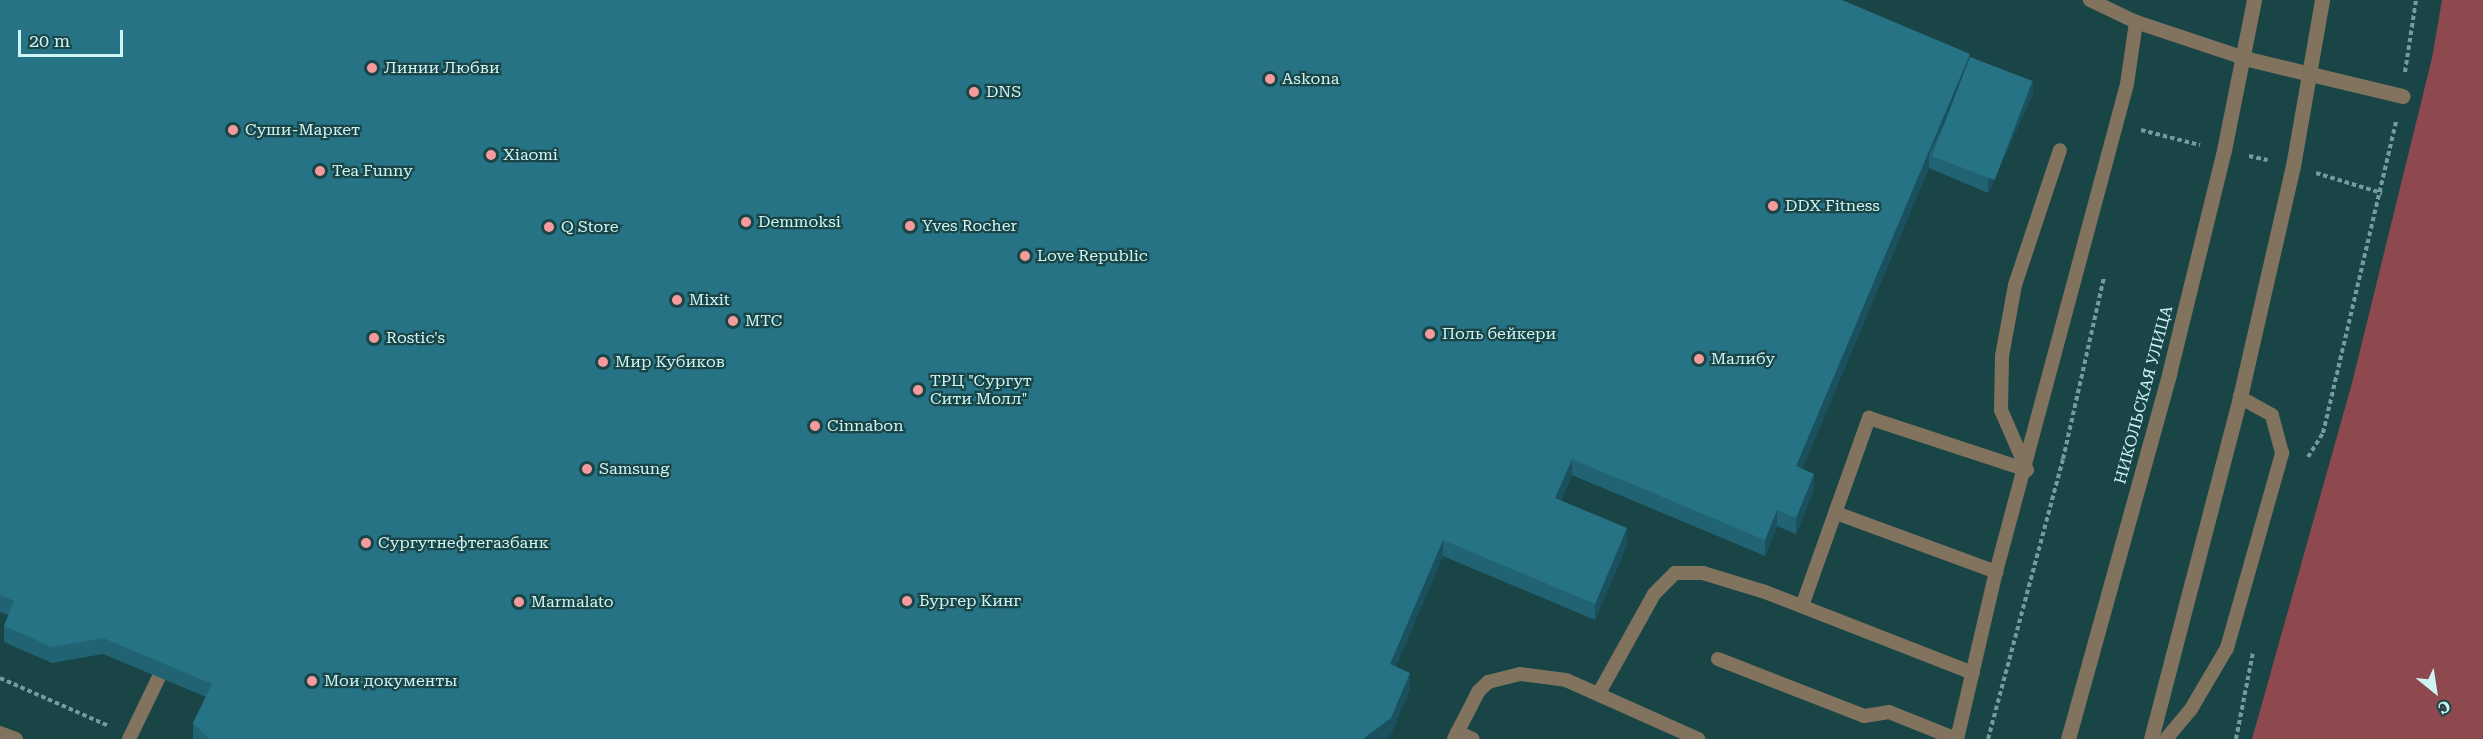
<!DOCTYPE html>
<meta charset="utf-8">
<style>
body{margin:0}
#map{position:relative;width:2483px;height:739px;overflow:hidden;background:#1a4546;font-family:"Roboto Serif",serif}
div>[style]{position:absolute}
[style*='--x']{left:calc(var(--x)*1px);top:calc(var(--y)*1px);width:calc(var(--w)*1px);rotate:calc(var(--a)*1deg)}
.green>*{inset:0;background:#8d494d}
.path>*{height:4px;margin-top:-2px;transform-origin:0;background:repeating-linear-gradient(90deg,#739c9c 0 4.5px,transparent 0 7.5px)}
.lane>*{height:14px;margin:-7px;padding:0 7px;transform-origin:7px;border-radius:7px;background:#81735e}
.street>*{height:15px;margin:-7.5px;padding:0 7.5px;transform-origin:7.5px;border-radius:7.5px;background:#81735e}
.wall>*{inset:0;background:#216373}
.shaded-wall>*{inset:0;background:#1b505e}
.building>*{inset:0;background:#267386;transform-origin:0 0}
.dots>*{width:16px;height:16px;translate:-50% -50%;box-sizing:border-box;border:3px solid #1a4546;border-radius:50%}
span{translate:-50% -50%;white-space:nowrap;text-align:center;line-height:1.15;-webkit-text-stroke:4.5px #1a4546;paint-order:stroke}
.poi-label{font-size:16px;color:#cef4f4}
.left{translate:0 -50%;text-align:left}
.street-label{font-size:16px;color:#cef4f4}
.north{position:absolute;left:2405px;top:661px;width:60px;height:60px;-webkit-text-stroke:4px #1a4546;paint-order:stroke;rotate:150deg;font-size:16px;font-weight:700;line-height:24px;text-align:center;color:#cef4f4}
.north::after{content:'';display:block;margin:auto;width:21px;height:27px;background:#cef4f4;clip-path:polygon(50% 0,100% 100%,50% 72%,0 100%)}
.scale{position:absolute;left:18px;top:30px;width:105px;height:27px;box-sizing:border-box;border:3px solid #cef4f4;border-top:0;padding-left:8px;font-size:18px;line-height:21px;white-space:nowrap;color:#cef4f4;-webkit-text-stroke:4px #1a4546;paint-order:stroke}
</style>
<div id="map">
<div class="green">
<i style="clip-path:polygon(2442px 0,2483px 0,2483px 739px,2252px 739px,2352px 383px,2432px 58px)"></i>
</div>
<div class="path">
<i style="--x:2405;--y:72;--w:73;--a:-81.3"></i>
<i style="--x:2141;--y:130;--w:61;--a:14.3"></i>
<i style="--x:2249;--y:156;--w:19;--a:12"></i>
<i style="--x:2316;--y:173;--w:69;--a:16.9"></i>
<i style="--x:2308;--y:457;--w:28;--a:-58"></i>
<i style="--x:2323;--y:433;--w:320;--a:-76.8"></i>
<i style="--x:0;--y:678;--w:119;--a:23.8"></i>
<i style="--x:1988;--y:739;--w:290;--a:-75"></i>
<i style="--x:2063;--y:459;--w:187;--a:-77.3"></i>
<i style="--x:2236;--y:739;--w:89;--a:-78.9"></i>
</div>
<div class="lane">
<i style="--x:2090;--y:0;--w:51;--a:25.6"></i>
<i style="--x:2136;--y:22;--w:114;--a:18.4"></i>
<i style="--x:2027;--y:470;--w:65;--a:-113.4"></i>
<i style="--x:2001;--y:410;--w:54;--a:-88.9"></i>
<i style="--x:2002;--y:356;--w:72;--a:-79.6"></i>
<i style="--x:2015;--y:285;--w:142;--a:-71.6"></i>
<i style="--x:1836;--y:513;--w:171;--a:20.2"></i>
<i style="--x:1802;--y:606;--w:200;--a:-70.4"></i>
<i style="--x:1869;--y:418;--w:166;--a:18.2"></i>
<i style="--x:1718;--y:659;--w:157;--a:21.3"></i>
<i style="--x:1864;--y:716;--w:25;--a:-9"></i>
<i style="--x:1889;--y:712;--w:72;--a:21.9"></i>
<i style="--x:1599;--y:693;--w:113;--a:-60.9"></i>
<i style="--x:1654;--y:594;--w:30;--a:-45"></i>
<i style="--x:1675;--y:573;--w:28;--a:0"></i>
<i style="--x:1703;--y:573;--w:65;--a:17"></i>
<i style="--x:1765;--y:592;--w:223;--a:21.3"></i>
<i style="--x:1457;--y:732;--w:17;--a:24"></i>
<i style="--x:0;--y:733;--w:17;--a:21"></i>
<i style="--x:129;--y:739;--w:69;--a:-64.2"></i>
<i style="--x:1454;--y:739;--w:53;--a:-62.9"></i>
<i style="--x:1478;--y:692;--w:14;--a:-45"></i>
<i style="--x:1488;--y:682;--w:33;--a:-14"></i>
<i style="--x:1520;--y:674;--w:46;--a:7.4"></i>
<i style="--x:1566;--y:680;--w:145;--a:24.1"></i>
<i style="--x:1957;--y:739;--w:171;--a:-76.9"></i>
<i style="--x:1996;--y:572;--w:505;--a:-74.97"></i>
<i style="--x:2127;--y:84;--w:63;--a:-81.7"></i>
<i style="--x:2166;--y:739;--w:39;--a:-50"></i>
<i style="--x:2191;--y:709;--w:71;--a:-59.5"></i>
<i style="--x:2227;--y:648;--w:203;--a:-74.2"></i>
<i style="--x:2282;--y:453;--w:39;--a:-105"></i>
<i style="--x:2272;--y:415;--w:37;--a:-151"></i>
</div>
<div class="street">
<i style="--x:2244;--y:58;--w:163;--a:13.5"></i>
<i style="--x:2068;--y:739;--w:379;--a:-74.5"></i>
<i style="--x:2169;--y:374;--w:231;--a:-76.2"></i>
<i style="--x:2224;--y:150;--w:153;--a:-78.7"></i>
<i style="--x:2151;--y:739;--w:353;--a:-75.4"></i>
<i style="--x:2240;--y:397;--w:237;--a:-77.1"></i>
<i style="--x:2293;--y:166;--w:169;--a:-80.1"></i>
</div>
<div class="wall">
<i style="clip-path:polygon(0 0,1970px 57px,2033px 94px,1988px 193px,1929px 168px,1802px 469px,1814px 490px,1796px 534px,1777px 526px,1765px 556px,1572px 475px,1561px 501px,1627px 545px,1595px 620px,1443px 556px,1396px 666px,1410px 689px,1391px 734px,1385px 739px,193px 739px,193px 723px,206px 697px,103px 654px,52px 663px,4px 642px,4px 626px,8px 615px,0 612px)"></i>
</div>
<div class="shaded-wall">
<i style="clip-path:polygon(1970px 54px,1970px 70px,1929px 155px,1929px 168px,1796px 483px,1796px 466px)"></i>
<i style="clip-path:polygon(2033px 81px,2033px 94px,1988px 193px,1988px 180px)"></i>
<i style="clip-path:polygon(1572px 459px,1572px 475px,1555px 515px,1555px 498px)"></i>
<i style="clip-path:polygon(1814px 474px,1814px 490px,1796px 534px,1796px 518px)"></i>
<i style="clip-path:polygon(1777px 510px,1777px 526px,1765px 556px,1765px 540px)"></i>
<i style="clip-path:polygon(1627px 528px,1627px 545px,1595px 620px,1595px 604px)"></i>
<i style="clip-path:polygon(1443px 540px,1443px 556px,1390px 680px,1390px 664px)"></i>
<i style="clip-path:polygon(1410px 673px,1410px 689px,1391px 734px,1385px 739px,1363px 739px)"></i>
</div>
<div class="building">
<i style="clip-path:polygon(0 0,1842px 0,1970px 54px,1796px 466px,1814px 474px,1796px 518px,1777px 510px,1765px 540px,1572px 459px,1555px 498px,1627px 528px,1595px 604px,1443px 540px,1390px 664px,1410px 673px,1391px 718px,1363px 739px,209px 739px,193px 723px,212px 684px,103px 638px,52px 647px,4px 626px,14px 601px,0 595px)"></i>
<i style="left:1970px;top:57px;width:67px;height:106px;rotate:21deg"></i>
</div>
<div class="dots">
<i style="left:372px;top:68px;background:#f59b9e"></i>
<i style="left:1270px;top:79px;background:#f59b9e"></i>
<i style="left:974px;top:92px;background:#f59b9e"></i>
<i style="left:233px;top:130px;background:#f59b9e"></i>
<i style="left:491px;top:155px;background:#f59b9e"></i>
<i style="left:320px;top:171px;background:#f59b9e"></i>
<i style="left:1773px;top:206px;background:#f59b9e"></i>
<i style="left:746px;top:222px;background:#f59b9e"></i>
<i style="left:910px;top:226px;background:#f59b9e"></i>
<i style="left:549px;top:227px;background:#f59b9e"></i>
<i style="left:1025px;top:256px;background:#f59b9e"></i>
<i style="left:677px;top:300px;background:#f59b9e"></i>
<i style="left:733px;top:321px;background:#f59b9e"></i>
<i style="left:1430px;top:334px;background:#f59b9e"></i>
<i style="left:374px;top:338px;background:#f59b9e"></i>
<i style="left:1699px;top:359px;background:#f59b9e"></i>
<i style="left:603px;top:362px;background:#f59b9e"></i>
<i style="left:918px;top:390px;background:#f59b9e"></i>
<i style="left:815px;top:426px;background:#f59b9e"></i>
<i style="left:587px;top:469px;background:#f59b9e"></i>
<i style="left:366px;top:543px;background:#f59b9e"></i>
<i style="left:907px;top:601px;background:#f59b9e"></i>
<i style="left:519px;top:602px;background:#f59b9e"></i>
<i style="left:312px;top:681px;background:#f59b9e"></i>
</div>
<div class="poi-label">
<span class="left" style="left:384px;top:68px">Линии Любви</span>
<span class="left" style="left:1282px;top:79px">Askona</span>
<span class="left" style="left:986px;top:92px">DNS</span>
<span class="left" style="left:245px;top:130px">Суши-Маркет</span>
<span class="left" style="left:503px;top:155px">Xiaomi</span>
<span class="left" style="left:332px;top:171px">Tea Funny</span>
<span class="left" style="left:1785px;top:206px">DDX Fitness</span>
<span class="left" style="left:758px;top:222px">Demmoksi</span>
<span class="left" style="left:922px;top:226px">Yves Rocher</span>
<span class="left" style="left:561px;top:227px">Q Store</span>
<span class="left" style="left:1037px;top:256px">Love Republic</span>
<span class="left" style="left:689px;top:300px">Mixit</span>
<span class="left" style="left:745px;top:321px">МТС</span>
<span class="left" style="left:1442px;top:334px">Поль бейкери</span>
<span class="left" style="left:386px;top:338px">Rostic's</span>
<span class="left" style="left:1711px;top:359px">Малибу</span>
<span class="left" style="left:615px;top:362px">Мир Кубиков</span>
<span class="left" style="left:930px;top:390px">ТРЦ "Сургут<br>Сити Молл"</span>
<span class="left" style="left:827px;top:426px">Cinnabon</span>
<span class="left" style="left:599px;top:469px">Samsung</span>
<span class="left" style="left:378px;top:543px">Сургутнефтегазбанк</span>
<span class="left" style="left:919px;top:601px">Бургер Кинг</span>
<span class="left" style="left:531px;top:602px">Marmalato</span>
<span class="left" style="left:324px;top:681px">Мои документы</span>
</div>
<div class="street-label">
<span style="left:2144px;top:395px;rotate:-75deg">НИКОЛЬСКАЯ УЛИЦА</span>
</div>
<div class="north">С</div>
<div class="scale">20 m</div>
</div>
